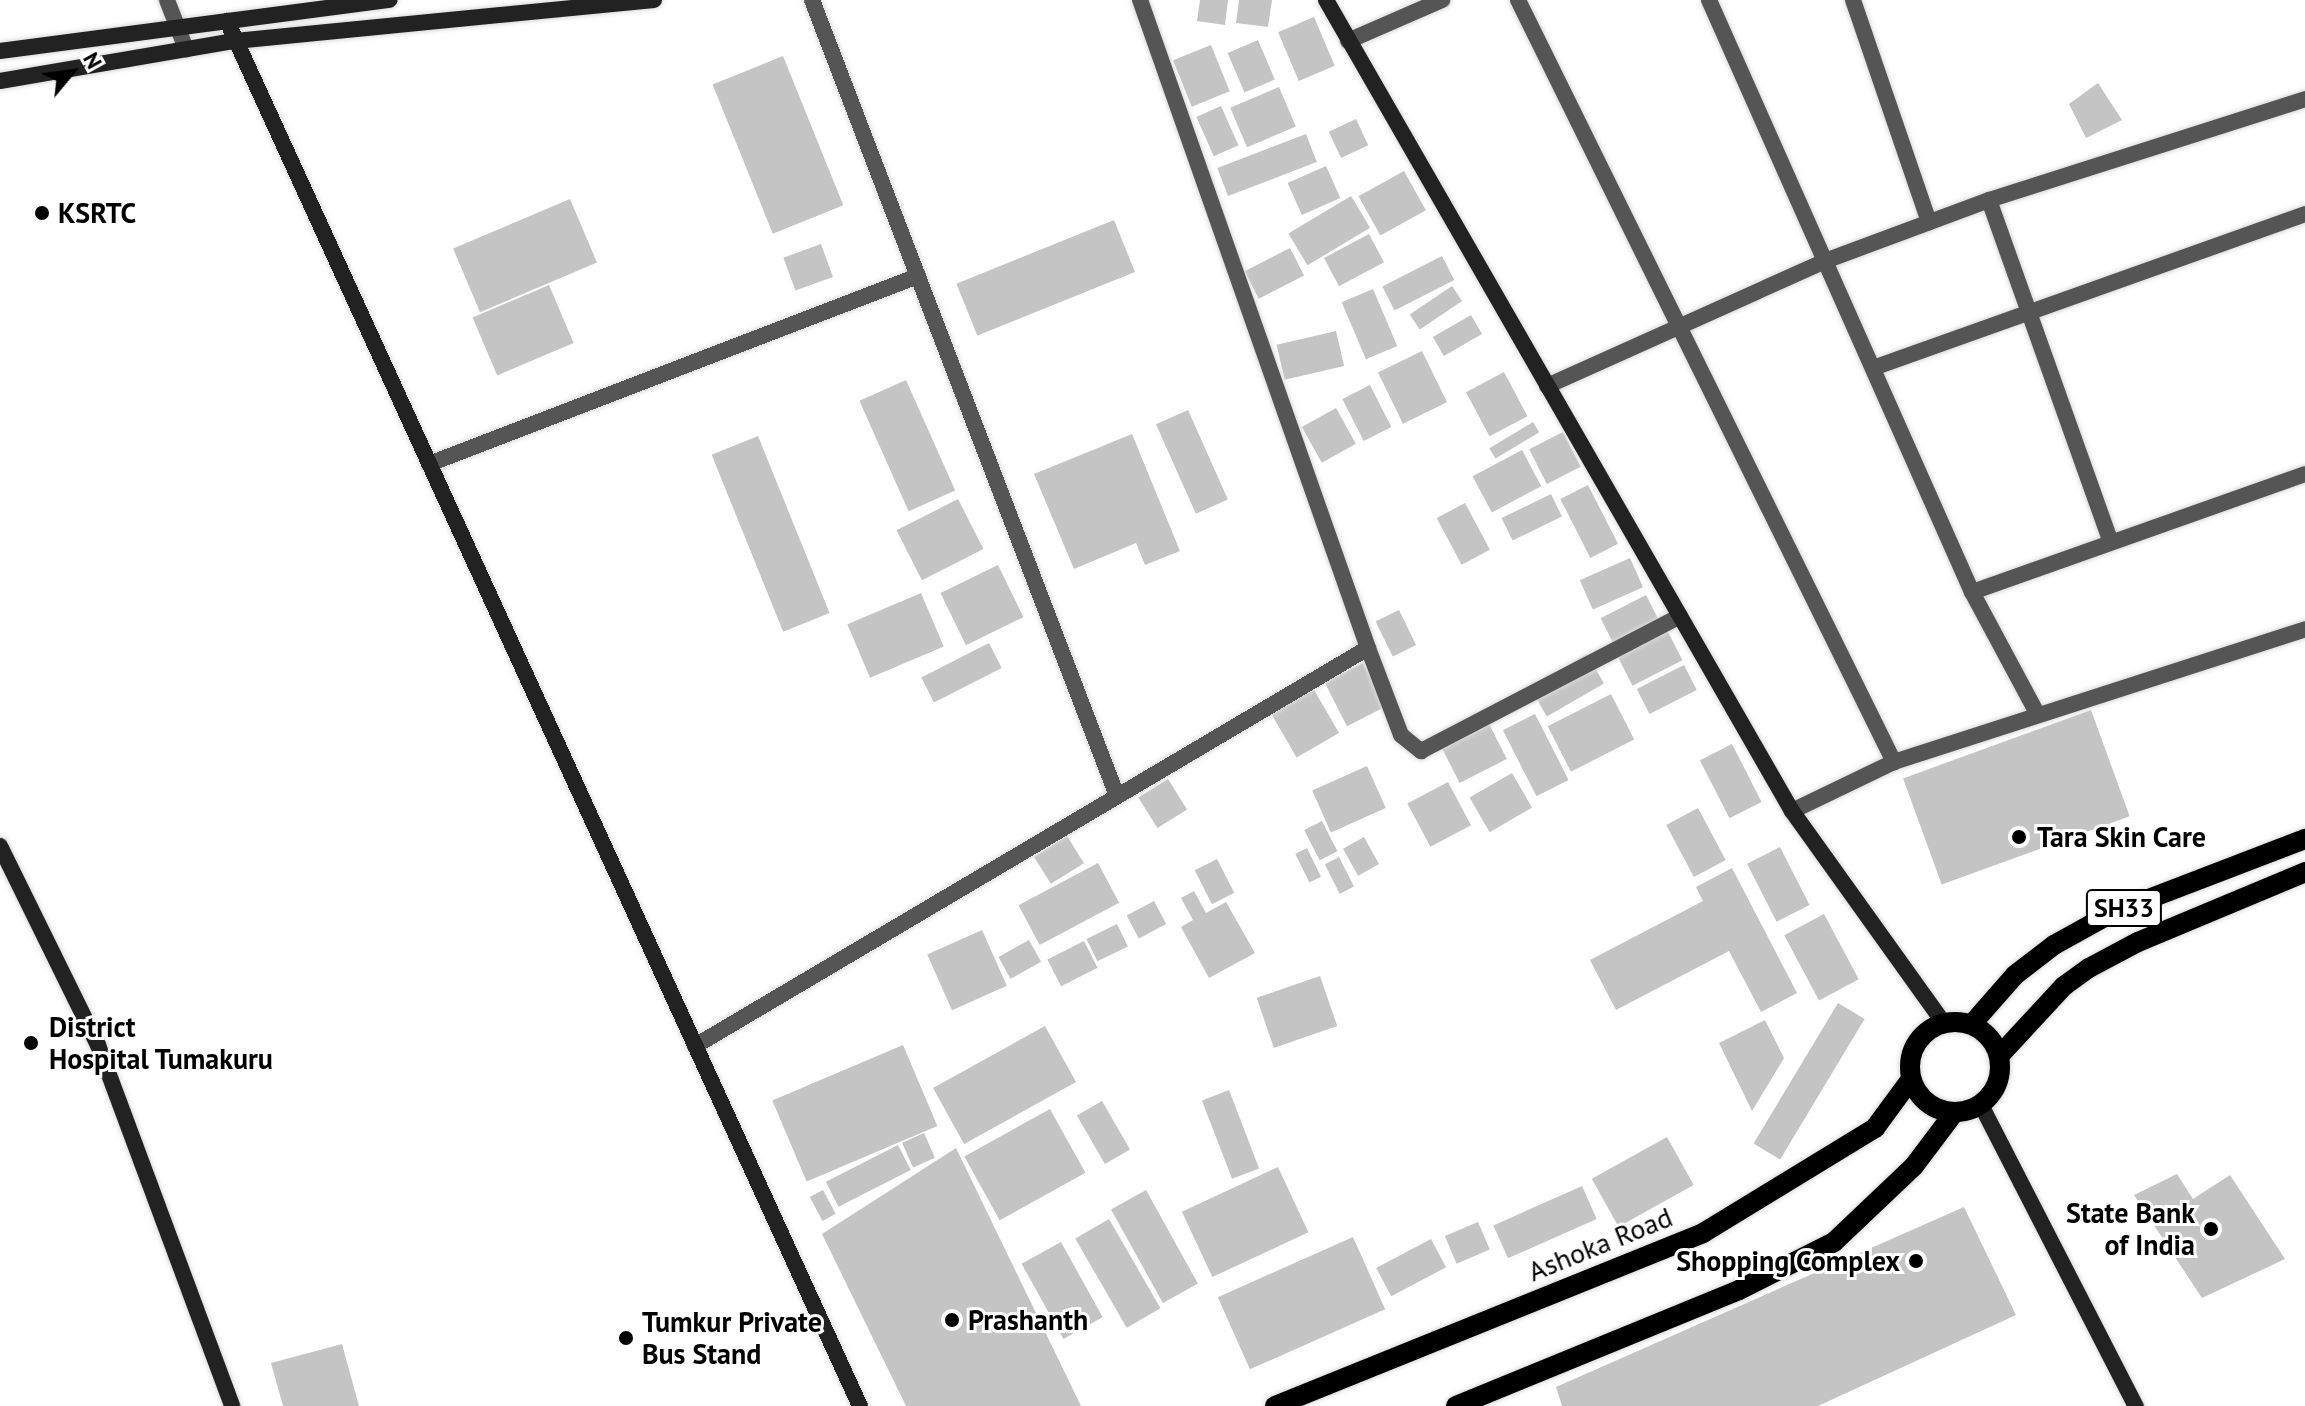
<!DOCTYPE html>
<style>
body{margin:0}
#map{position:relative;width:2305px;height:1406px;overflow:hidden;background:#fff;font-family:"PT Sans",sans-serif}
div>[style]{position:absolute}
[style*='--x']{left:calc(var(--x)*1px);top:calc(var(--y)*1px);width:calc(var(--w)*1px);rotate:calc(var(--a)*1deg)}
.building>*{inset:0;background:#c4c4c4;transform-origin:0 0}
.roads{filter:drop-shadow(0 0 2px #dbdbdb) drop-shadow(0 0 2px #dbdbdb)}
.street>*{height:16px;margin:-8px;padding:0 8px;transform-origin:8px;border-radius:8px;background:#555}
.secondary>*{height:16px;margin:-8px;padding:0 8px;transform-origin:8px;border-radius:8px;background:#222}
.primary>*{height:20px;margin:-10px;padding:0 10px;transform-origin:10px;border-radius:10px;background:#000}
.primary>.ring{margin:-10px;padding:0;box-sizing:content-box;background:none;border:20px solid #000;border-radius:50%}
.dots>*{width:22px;height:22px;translate:-50% -50%;box-sizing:border-box;border:4px solid #fff;border-radius:50%}
span{translate:-50% -50%;white-space:nowrap;text-align:center;line-height:1.15;-webkit-text-stroke:6px #fff;paint-order:stroke}
.shield-label span{padding:2px 6px;background:#fff;border:2px solid;border-radius:6px;-webkit-text-stroke-width:0}
.shield-label{font-size:26px;color:#000;font-weight:700}
.poi-label{font-size:28px;color:#000;font-weight:700}
.left{translate:0 -50%;text-align:left}
.right{translate:-100% -50%;text-align:right}
.street-label{font-size:28px;color:#000}
.north{position:absolute;left:32px;top:32px;width:80px;height:80px;-webkit-text-stroke:6px #fff;paint-order:stroke;rotate:61deg;font-size:22px;font-weight:700;line-height:32px;text-align:center;color:#000}
.north::after{content:'';display:block;margin:auto;width:28px;height:36px;background:#000;clip-path:polygon(50% 0,100% 100%,50% 72%,0 100%)}
</style>
<div id="map">
<div class="building">
<i style="clip-path:polygon(1200px 0,1228px 0,1225px 25px,1197px 21px)"></i>
<i style="clip-path:polygon(1239px 0,1272px 0,1268px 27px,1236px 23px)"></i>
<i style="left:1314px;top:17px;width:53px;height:39px;rotate:67deg"></i>
<i style="left:1258px;top:40px;width:43px;height:33px;rotate:67deg"></i>
<i style="left:1211px;top:45px;width:50px;height:41px;rotate:68deg"></i>
<i style="left:783px;top:56px;width:161px;height:76px;rotate:68deg"></i>
<i style="clip-path:polygon(2098px 83px,2122px 120px,2086px 138px,2069px 104px)"></i>
<i style="left:1279px;top:87px;width:43px;height:53px;rotate:67deg"></i>
<i style="left:1221px;top:106px;width:43px;height:27px;rotate:66deg"></i>
<i style="left:1356px;top:119px;width:29px;height:30px;rotate:65deg"></i>
<i style="left:1306px;top:134px;width:30px;height:95px;rotate:69deg"></i>
<i style="left:1326px;top:166px;width:35px;height:42px;rotate:66deg"></i>
<i style="left:1404px;top:171px;width:45px;height:52px;rotate:61deg"></i>
<i style="left:1351px;top:196px;width:37px;height:73px;rotate:59deg"></i>
<i style="left:570px;top:199px;width:69px;height:127px;rotate:67deg"></i>
<i style="left:1114px;top:220px;width:56px;height:170px;rotate:68deg"></i>
<i style="left:1369px;top:234px;width:32px;height:51px;rotate:62deg"></i>
<i style="left:821px;top:244px;width:35px;height:40px;rotate:70deg"></i>
<i style="left:1290px;top:248px;width:31px;height:51px;rotate:63deg"></i>
<i style="left:1442px;top:256px;width:27px;height:67px;rotate:63deg"></i>
<i style="left:549px;top:285px;width:63px;height:83px;rotate:67deg"></i>
<i style="left:1452px;top:286px;width:18px;height:51px;rotate:56deg"></i>
<i style="left:1373px;top:289px;width:62px;height:34px;rotate:67deg"></i>
<i style="left:1471px;top:315px;width:22px;height:44px;rotate:60deg"></i>
<i style="left:1336px;top:331px;width:36px;height:61px;rotate:77deg"></i>
<i style="left:1422px;top:351px;width:57px;height:49px;rotate:64deg"></i>
<i style="left:1504px;top:372px;width:50px;height:43px;rotate:62deg"></i>
<i style="left:906px;top:380px;width:121px;height:51px;rotate:66deg"></i>
<i style="left:1370px;top:385px;width:47px;height:31px;rotate:63deg"></i>
<i style="left:1336px;top:408px;width:41px;height:39px;rotate:61deg"></i>
<i style="left:1188px;top:410px;width:98px;height:35px;rotate:66deg"></i>
<i style="left:1533px;top:422px;width:12px;height:51px;rotate:59deg"></i>
<i style="left:1563px;top:432px;width:39px;height:38px;rotate:63deg"></i>
<i style="clip-path:polygon(1132px 434px,1180px 551px,1145px 565px,1136px 543px,1074px 569px,1034px 474px)"></i>
<i style="left:758px;top:436px;width:191px;height:50px;rotate:68deg"></i>
<i style="left:1522px;top:450px;width:41px;height:56px;rotate:62deg"></i>
<i style="left:1588px;top:485px;width:66px;height:31px;rotate:63deg"></i>
<i style="left:1551px;top:494px;width:25px;height:55px;rotate:64deg"></i>
<i style="left:958px;top:499px;width:56px;height:69px;rotate:63deg"></i>
<i style="left:1465px;top:503px;width:53px;height:32px;rotate:62deg"></i>
<i style="left:1630px;top:558px;width:32px;height:55px;rotate:66deg"></i>
<i style="left:998px;top:565px;width:58px;height:64px;rotate:64deg"></i>
<i style="left:921px;top:593px;width:58px;height:80px;rotate:67deg"></i>
<i style="left:1646px;top:595px;width:29px;height:51px;rotate:63deg"></i>
<i style="left:1399px;top:610px;width:39px;height:26px;rotate:64deg"></i>
<i style="left:1667px;top:630px;width:34px;height:56px;rotate:63deg"></i>
<i style="left:989px;top:643px;width:28px;height:76px;rotate:63deg"></i>
<i style="left:1587px;top:654px;width:34px;height:66px;rotate:60deg"></i>
<i style="left:1363px;top:663px;width:49px;height:43px;rotate:63deg"></i>
<i style="left:1684px;top:665px;width:28px;height:53px;rotate:63deg"></i>
<i style="left:1313px;top:688px;width:52px;height:49px;rotate:60deg"></i>
<i style="left:1611px;top:694px;width:51px;height:71px;rotate:63deg"></i>
<i style="left:2091px;top:710px;width:113px;height:200px;rotate:70deg"></i>
<i style="left:1535px;top:714px;width:74px;height:36px;rotate:63deg"></i>
<i style="left:1486px;top:718px;width:46px;height:53px;rotate:63deg"></i>
<i style="left:1732px;top:744px;width:65px;height:36px;rotate:63deg"></i>
<i style="left:1367px;top:766px;width:46px;height:60px;rotate:66deg"></i>
<i style="left:1512px;top:773px;width:40px;height:49px;rotate:60deg"></i>
<i style="left:1168px;top:779px;width:36px;height:35px;rotate:58deg"></i>
<i style="left:1448px;top:782px;width:49px;height:46px;rotate:62deg"></i>
<i style="left:1698px;top:808px;width:59px;height:36px;rotate:62deg"></i>
<i style="left:1322px;top:821px;width:34px;height:20px;rotate:63deg"></i>
<i style="left:1067px;top:836px;width:32px;height:39px;rotate:58deg"></i>
<i style="left:1364px;top:837px;width:31px;height:24px;rotate:61deg"></i>
<i style="left:1780px;top:847px;width:65px;height:37px;rotate:63deg"></i>
<i style="left:1307px;top:848px;width:32px;height:13px;rotate:64deg"></i>
<i style="left:1339px;top:857px;width:33px;height:16px;rotate:63deg"></i>
<i style="left:1217px;top:859px;width:38px;height:25px;rotate:63deg"></i>
<i style="left:1098px;top:863px;width:45px;height:90px;rotate:62deg"></i>
<i style="clip-path:polygon(1732px 868px,1797px 993px,1761px 1012px,1729px 951px,1616px 1010px,1590px 960px,1703px 901px,1696px 887px)"></i>
<i style="clip-path:polygon(1194px 891px,1206px 913px,1226px 902px,1255px 953px,1209px 978px,1181px 927px,1193px 920px,1181px 898px)"></i>
<i style="left:1154px;top:901px;width:26px;height:31px;rotate:62deg"></i>
<i style="left:1824px;top:914px;width:74px;height:45px;rotate:62deg"></i>
<i style="left:1117px;top:924px;width:25px;height:34px;rotate:64deg"></i>
<i style="left:982px;top:930px;width:61px;height:60px;rotate:66deg"></i>
<i style="left:1029px;top:940px;width:25px;height:35px;rotate:61deg"></i>
<i style="left:1084px;top:941px;width:30px;height:41px;rotate:63deg"></i>
<i style="left:1320px;top:976px;width:53px;height:67px;rotate:71deg"></i>
<i style="left:1838px;top:1003px;width:31px;height:164px;rotate:31deg"></i>
<i style="clip-path:polygon(1765px 1020px,1784px 1058px,1752px 1111px,1719px 1043px)"></i>
<i style="left:1045px;top:1026px;width:64px;height:128px;rotate:61deg"></i>
<i style="left:903px;top:1045px;width:88px;height:142px;rotate:67deg"></i>
<i style="left:1229px;top:1090px;width:84px;height:29px;rotate:69deg"></i>
<i style="left:1102px;top:1101px;width:56px;height:29px;rotate:60deg"></i>
<i style="left:1050px;top:1109px;width:73px;height:98px;rotate:61deg"></i>
<i style="left:924px;top:1133px;width:27px;height:24px;rotate:66deg"></i>
<i style="left:1667px;top:1137px;width:55px;height:86px;rotate:61deg"></i>
<i style="left:898px;top:1145px;width:28px;height:81px;rotate:63deg"></i>
<i style="clip-path:polygon(956px 1148px,1081px 1406px,906px 1406px,822px 1234px)"></i>
<i style="left:1278px;top:1167px;width:72px;height:106px;rotate:65deg"></i>
<i style="clip-path:polygon(2177px 1174px,2193px 1199px,2230px 1175px,2285px 1259px,2202px 1298px,2134px 1195px)"></i>
<i style="left:1582px;top:1186px;width:36px;height:97px;rotate:66deg"></i>
<i style="left:823px;top:1190px;width:27px;height:15px;rotate:62deg"></i>
<i style="left:1146px;top:1190px;width:107px;height:40px;rotate:61deg"></i>
<i style="clip-path:polygon(1964px 1207px,2016px 1315px,1818px 1406px,1562px 1406px,1556px 1387px)"></i>
<i style="left:1109px;top:1219px;width:103px;height:39px;rotate:60deg"></i>
<i style="left:1478px;top:1222px;width:30px;height:36px;rotate:67deg"></i>
<i style="left:1353px;top:1237px;width:79px;height:148px;rotate:66deg"></i>
<i style="left:1431px;top:1239px;width:32px;height:62px;rotate:62deg"></i>
<i style="left:1061px;top:1242px;width:86px;height:45px;rotate:61deg"></i>
<i style="clip-path:polygon(342px 1344px,359px 1406px,283px 1406px,271px 1363px)"></i>
</div>
<div class="roads">
<div class="street">
<i style="--x:167;--y:0;--w:53;--a:68.8"></i>
<i style="--x:812;--y:0;--w:852;--a:69.03"></i>
<i style="--x:1518;--y:0;--w:850;--a:63.74"></i>
<i style="--x:1709;--y:0;--w:648;--a:66.05"></i>
<i style="--x:1972;--y:592;--w:137;--a:61.8"></i>
<i style="--x:1853;--y:0;--w:235;--a:71.1"></i>
<i style="--x:1348;--y:41;--w:103;--a:-23.6"></i>
<i style="--x:1989;--y:200;--w:363;--a:70.4"></i>
<i style="--x:1873;--y:368;--w:459;--a:-19.6"></i>
<i style="--x:1547;--y:386;--w:305;--a:-24.2"></i>
<i style="--x:1825;--y:261;--w:175;--a:-20.4"></i>
<i style="--x:1989;--y:200;--w:332;--a:-17.7"></i>
<i style="--x:429;--y:464;--w:524;--a:-21.03"></i>
<i style="--x:1972;--y:592;--w:353;--a:-19.5"></i>
<i style="--x:1368;--y:648;--w:93;--a:69.2"></i>
<i style="--x:1401;--y:735;--w:26;--a:39"></i>
<i style="--x:1421;--y:751;--w:292;--a:-27.5"></i>
<i style="--x:1792;--y:811;--w:113;--a:-25.7"></i>
<i style="--x:1894;--y:762;--w:432;--a:-17.9"></i>
<i style="--x:695;--y:1046;--w:782;--a:-30.6"></i>
<i style="--x:1368;--y:648;--w:687;--a:-109.38"></i>
</div>
<div class="secondary">
<i style="--x:1326;--y:0;--w:935;--a:60.12"></i>
<i style="--x:1792;--y:811;--w:259;--a:54.4"></i>
<i style="--x:227;--y:21;--w:1523;--a:65.44"></i>
<i style="--x:0;--y:51;--w:393;--a:-7.5"></i>
<i style="--x:0;--y:81;--w:238;--a:-9.7"></i>
<i style="--x:235;--y:41;--w:421;--a:-5.6"></i>
<i style="--x:0;--y:846;--w:222;--a:63.8"></i>
<i style="--x:98;--y:1045;--w:385;--a:69.6"></i>
<i style="--x:1981;--y:1105;--w:339;--a:62.8"></i>
</div>
<div class="primary">
<i class="ring" style="left:1910px;top:1022px;width:70px;height:70px"></i>
<i style="--x:1972;--y:1024;--w:65;--a:-48.7"></i>
<i style="--x:2015;--y:975;--w:49;--a:-37.6"></i>
<i style="--x:2054;--y:945;--w:66;--a:-28.9"></i>
<i style="--x:2112;--y:913;--w:207;--a:-21"></i>
<i style="--x:2000;--y:1055;--w:94;--a:-47.2"></i>
<i style="--x:2064;--y:986;--w:31;--a:-36"></i>
<i style="--x:2089;--y:968;--w:55;--a:-28"></i>
<i style="--x:2138;--y:942;--w:181;--a:-22.7"></i>
<i style="--x:1275;--y:1406;--w:462;--a:-22"></i>
<i style="--x:1703;--y:1233;--w:202;--a:-31.4"></i>
<i style="--x:1875;--y:1128;--w:61;--a:-53.7"></i>
<i style="--x:1456;--y:1406;--w:306;--a:-22.3"></i>
<i style="--x:1739;--y:1290;--w:106;--a:-26.8"></i>
<i style="--x:1834;--y:1242;--w:110;--a:-43.5"></i>
<i style="--x:1914;--y:1166;--w:66;--a:-53"></i>
</div>
</div>
<div class="dots">
<i style="left:42px;top:213px;background:#000"></i>
<i style="left:2019px;top:837px;background:#000"></i>
<i style="left:31px;top:1043px;background:#000"></i>
<i style="left:2211px;top:1229px;background:#000"></i>
<i style="left:1916px;top:1261px;background:#000"></i>
<i style="left:952px;top:1320px;background:#000"></i>
<i style="left:626px;top:1338px;background:#000"></i>
</div>
<div class="shield-label">
<span style="left:2124px;top:908px">SH33</span>
</div>
<div class="poi-label">
<span class="left" style="left:58px;top:213px">KSRTC</span>
<span class="left" style="left:2037px;top:837px">Tara Skin Care</span>
<span class="left" style="left:49px;top:1043px">District<br>Hospital Tumakuru</span>
<span class="right" style="left:2195px;top:1229px">State Bank<br>of India</span>
<span class="right" style="left:1900px;top:1261px">Shopping Complex</span>
<span class="left" style="left:968px;top:1320px">Prashanth</span>
<span class="left" style="left:642px;top:1338px">Tumkur Private<br>Bus Stand</span>
</div>
<div class="street-label">
<span style="left:1600px;top:1244px;rotate:-22deg">Ashoka Road</span>
</div>
<div class="north">N</div>
</div>
